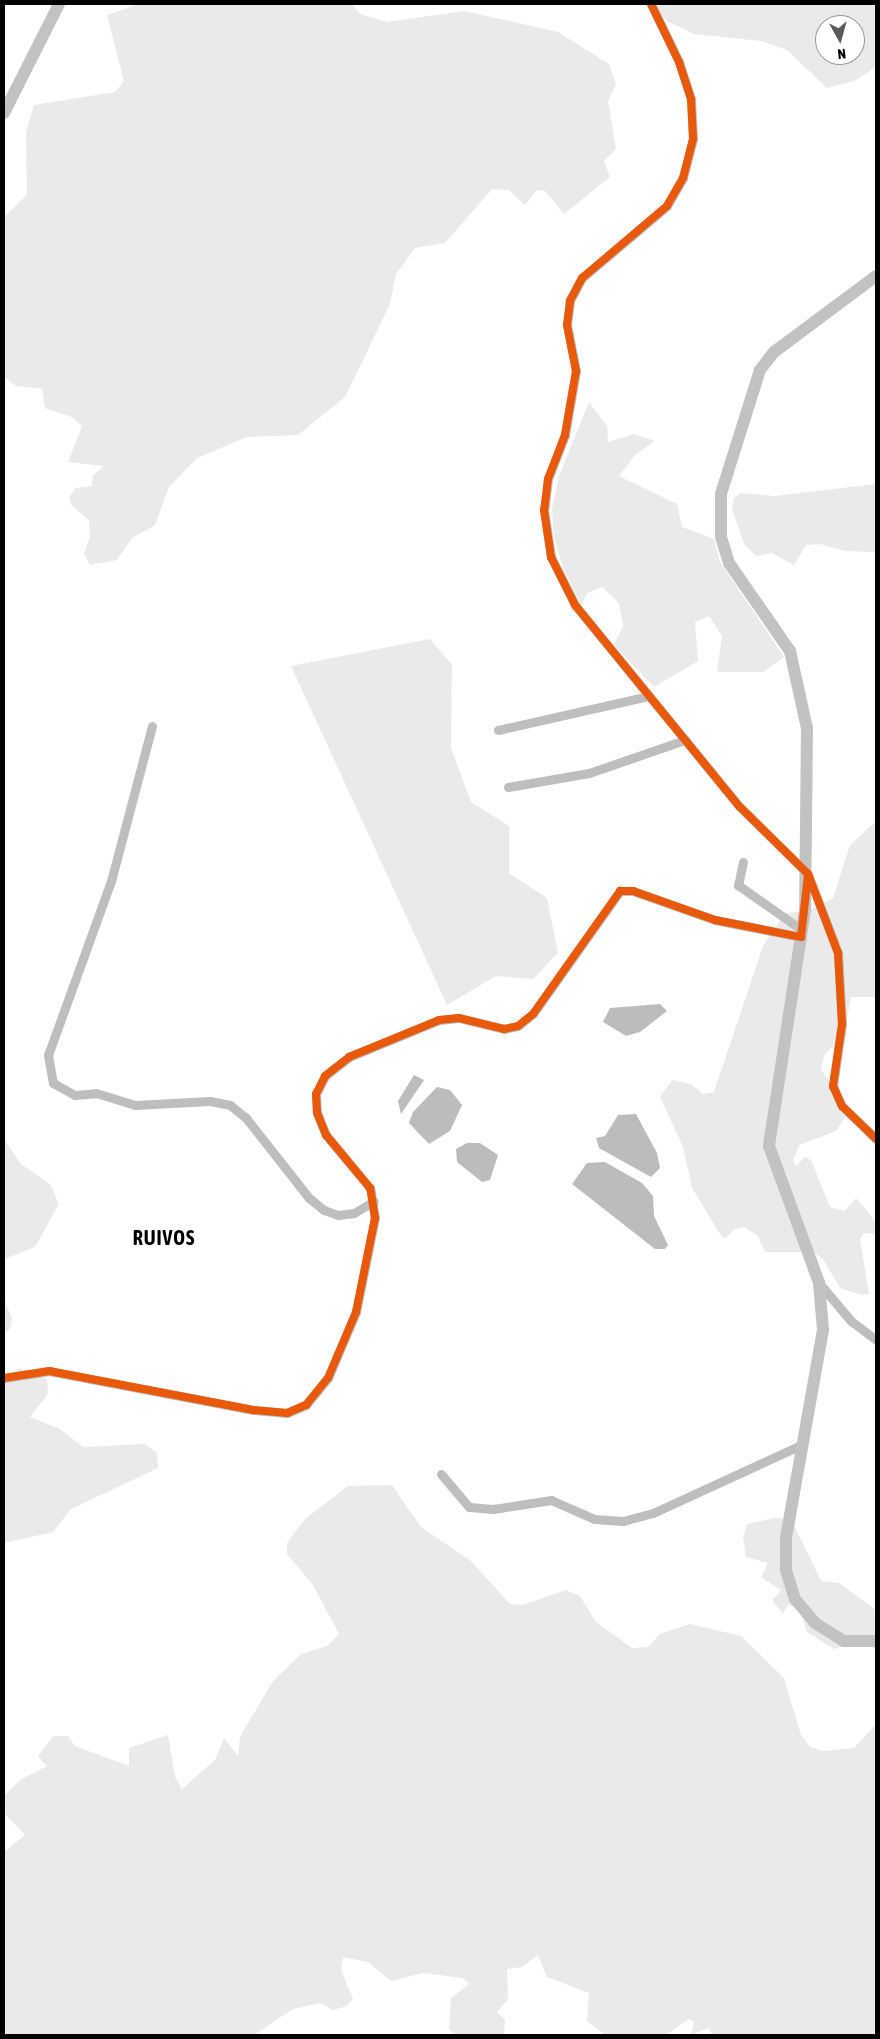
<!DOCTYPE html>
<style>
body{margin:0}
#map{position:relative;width:880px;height:2039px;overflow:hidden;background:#fff;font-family:"Asap Condensed",sans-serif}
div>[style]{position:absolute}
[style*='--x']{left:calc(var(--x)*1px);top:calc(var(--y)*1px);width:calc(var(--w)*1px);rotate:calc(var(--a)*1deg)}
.green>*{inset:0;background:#eaeaea}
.water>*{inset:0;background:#bcbcbc}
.street>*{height:9px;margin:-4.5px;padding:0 4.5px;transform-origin:4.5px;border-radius:4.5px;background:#bebebe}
.secondary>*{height:12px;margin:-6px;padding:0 6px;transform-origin:6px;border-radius:6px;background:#c2c2c2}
.cycleway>*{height:8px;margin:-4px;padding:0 4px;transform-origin:4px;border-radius:4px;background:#e8590c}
span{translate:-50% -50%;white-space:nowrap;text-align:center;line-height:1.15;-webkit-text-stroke:4px #fff;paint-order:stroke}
.district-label{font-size:20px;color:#000;font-weight:700;letter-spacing:1px}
.frame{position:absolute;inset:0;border:5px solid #000;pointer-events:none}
.north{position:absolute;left:815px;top:15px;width:50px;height:50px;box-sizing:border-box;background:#fff;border:1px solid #999;border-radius:50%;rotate:173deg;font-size:14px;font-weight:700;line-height:20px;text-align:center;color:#000}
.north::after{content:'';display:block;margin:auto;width:18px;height:22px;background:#595959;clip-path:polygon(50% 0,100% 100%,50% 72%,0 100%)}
</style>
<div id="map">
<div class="green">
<i style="clip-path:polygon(139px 4px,352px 4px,360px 14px,387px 22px,464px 11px,558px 32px,609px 64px,616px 85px,608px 101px,616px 149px,604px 161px,610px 177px,564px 214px,544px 190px,536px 191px,525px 205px,509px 190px,492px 189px,445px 243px,415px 248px,396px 274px,390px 304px,345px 397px,298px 435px,247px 437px,197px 458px,169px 487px,155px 525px,132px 538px,117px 560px,90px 565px,84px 554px,90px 536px,89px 520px,71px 505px,69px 497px,76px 488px,92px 486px,93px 475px,104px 466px,68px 462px,82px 426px,72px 417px,45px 408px,42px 389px,16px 386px,4px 377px,4px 217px,27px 195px,26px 132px,34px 105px,115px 92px,124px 81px,107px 15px)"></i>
<i style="clip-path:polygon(evenodd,652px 4px,876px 4px,876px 67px,854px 81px,827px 88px,787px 50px,761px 41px,694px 34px,667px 21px,652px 4px,825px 25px,855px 25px,855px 55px,825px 55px,825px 25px)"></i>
<i style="clip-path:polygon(589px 402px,607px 426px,608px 442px,634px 434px,655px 441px,636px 454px,619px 476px,677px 504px,682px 527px,714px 539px,720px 562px,784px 657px,763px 672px,717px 672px,722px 636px,709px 616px,695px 622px,698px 661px,654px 687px,614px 645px,623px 626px,619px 603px,602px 587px,587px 593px,581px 606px,564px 570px,554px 537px,552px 509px,559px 476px)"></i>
<i style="clip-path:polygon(876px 484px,876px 552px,845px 551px,820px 544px,806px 545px,794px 565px,772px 553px,756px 556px,744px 544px,732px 509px,734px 498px,740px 493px,775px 496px)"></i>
<i style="clip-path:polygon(430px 639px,452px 665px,451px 748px,471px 802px,509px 826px,509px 873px,547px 898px,558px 953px,533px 979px,496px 976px,447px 1005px,291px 666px)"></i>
<i style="clip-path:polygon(876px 821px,876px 997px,851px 997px,844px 1035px,825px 1054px,821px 1070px,850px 1109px,836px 1131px,799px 1145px,793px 1161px,796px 1166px,805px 1157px,811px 1160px,830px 1207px,845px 1211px,856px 1198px,876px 1222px,875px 1234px,864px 1233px,860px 1239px,869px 1294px,861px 1295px,840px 1288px,823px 1259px,813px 1252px,765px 1252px,758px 1236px,744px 1227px,734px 1229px,725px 1239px,720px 1234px,692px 1188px,683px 1147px,660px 1097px,672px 1080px,691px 1084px,703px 1094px,714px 1092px,763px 946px,785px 913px,808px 911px,833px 898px,850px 845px)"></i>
<i style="clip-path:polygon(4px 1139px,21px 1164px,50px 1184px,59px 1204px,35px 1247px,4px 1259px)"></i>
<i style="clip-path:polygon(4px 1300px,12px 1318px,10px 1329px,4px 1333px)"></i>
<i style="clip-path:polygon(19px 1368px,47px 1379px,48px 1394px,30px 1417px,60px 1429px,83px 1447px,145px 1444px,157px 1453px,158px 1468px,71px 1509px,53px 1532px,4px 1543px,4px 1379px)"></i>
<i style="clip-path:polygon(392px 1485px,421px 1527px,471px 1561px,510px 1604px,523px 1605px,566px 1590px,580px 1596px,595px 1621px,632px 1648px,648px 1647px,660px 1634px,690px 1624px,741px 1636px,784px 1678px,801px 1735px,810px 1747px,824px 1751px,854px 1748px,876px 1724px,876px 2035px,712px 2035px,709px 2028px,691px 2035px,694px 2022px,689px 2019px,666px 2035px,605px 2035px,587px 2021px,589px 1993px,547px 1977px,538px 1955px,522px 1967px,507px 1969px,508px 1999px,497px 2013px,505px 2019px,504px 2035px,455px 2035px,449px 2029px,451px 1998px,469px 1984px,463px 1978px,423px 1973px,391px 1981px,368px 1962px,343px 1957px,341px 1970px,353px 1999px,347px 2006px,333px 2010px,320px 2003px,293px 2009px,254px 2035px,4px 2035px,4px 1852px,25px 1835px,4px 1813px,4px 1796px,20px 1780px,47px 1766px,38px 1757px,53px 1736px,68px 1736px,75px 1746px,129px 1766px,129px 1748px,168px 1735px,175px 1777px,182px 1789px,215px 1760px,224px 1738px,238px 1756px,240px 1737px,273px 1681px,301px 1654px,327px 1646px,339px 1634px,313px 1585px,287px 1554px,287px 1543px,305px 1519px,348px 1486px)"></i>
<i style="clip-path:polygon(775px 1518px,791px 1519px,821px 1581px,839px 1583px,876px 1610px,876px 1649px,861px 1642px,834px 1649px,807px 1632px,799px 1606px,788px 1605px,783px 1614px,772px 1600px,781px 1590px,761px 1577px,768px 1563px,746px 1557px,743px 1537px,747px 1524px)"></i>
</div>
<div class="water">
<i style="clip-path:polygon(660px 1004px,667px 1011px,640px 1032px,626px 1036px,603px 1022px,610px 1008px)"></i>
<i style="clip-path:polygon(414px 1075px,424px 1080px,401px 1114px,398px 1101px)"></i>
<i style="clip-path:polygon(437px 1087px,450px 1090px,462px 1105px,450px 1131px,429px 1144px,409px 1123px,413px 1112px)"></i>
<i style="clip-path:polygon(636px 1114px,657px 1153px,660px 1168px,651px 1177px,599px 1148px,596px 1138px,605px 1136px,618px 1115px)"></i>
<i style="clip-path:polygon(467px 1143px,480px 1143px,498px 1155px,490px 1180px,482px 1182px,457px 1162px,456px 1149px)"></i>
<i style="clip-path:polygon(605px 1162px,642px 1183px,653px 1196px,654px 1216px,668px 1245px,665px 1249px,655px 1249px,572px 1184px,587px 1163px)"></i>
</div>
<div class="street">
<i style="--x:651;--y:4;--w:64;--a:64.2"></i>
<i style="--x:679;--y:62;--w:39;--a:72"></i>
<i style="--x:691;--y:99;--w:40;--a:87.1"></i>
<i style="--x:693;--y:139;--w:40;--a:104.4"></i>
<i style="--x:683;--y:178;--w:32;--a:120"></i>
<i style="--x:667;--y:206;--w:111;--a:139.7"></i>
<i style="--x:582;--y:278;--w:26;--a:118"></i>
<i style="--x:570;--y:301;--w:24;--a:97"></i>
<i style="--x:567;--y:325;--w:47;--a:78.9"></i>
<i style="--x:576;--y:371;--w:65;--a:99.8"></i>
<i style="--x:565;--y:435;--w:47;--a:111.1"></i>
<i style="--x:548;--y:479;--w:31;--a:97"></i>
<i style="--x:544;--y:510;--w:48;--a:81.5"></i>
<i style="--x:551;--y:557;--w:54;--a:63.4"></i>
<i style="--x:575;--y:605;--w:261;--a:50.8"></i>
<i style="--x:740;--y:807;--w:95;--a:44.6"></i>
<i style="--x:808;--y:874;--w:85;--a:69.2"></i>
<i style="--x:838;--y:953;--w:71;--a:86.8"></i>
<i style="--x:842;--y:1024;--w:63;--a:98.3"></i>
<i style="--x:833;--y:1086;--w:22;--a:66"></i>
<i style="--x:842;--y:1106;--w:47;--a:44.1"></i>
<i style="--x:152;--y:726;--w:160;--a:104.8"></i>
<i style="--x:111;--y:881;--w:185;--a:109.9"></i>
<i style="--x:48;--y:1055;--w:28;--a:80"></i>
<i style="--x:53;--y:1083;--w:25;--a:29"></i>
<i style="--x:75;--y:1095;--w:21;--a:-5"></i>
<i style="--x:96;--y:1093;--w:41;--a:17.1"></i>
<i style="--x:135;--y:1105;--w:75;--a:-3.1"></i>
<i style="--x:210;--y:1101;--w:20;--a:11"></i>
<i style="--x:230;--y:1105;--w:21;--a:39"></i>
<i style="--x:246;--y:1118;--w:102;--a:51.8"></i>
<i style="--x:309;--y:1198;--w:19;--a:39"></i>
<i style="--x:324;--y:1210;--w:15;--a:20"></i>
<i style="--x:338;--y:1215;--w:16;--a:-7"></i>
<i style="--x:354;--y:1213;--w:23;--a:-31"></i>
<i style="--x:498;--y:730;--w:155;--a:-12.7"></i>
<i style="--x:508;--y:787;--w:82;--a:-9.8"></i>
<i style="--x:589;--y:773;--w:102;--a:-19"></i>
<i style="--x:743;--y:862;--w:24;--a:102"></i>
<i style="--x:738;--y:885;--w:78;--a:35.1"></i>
<i style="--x:819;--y:1283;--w:50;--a:49.9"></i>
<i style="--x:851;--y:1321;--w:31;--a:37"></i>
<i style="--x:4;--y:1378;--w:46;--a:-8.8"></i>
<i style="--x:49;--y:1371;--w:208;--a:10.8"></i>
<i style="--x:253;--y:1410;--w:34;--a:5"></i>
<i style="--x:287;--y:1413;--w:21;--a:-23"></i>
<i style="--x:306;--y:1405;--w:35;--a:-51"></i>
<i style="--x:328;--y:1378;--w:72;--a:-67"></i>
<i style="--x:356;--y:1312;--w:96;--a:-78.6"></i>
<i style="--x:375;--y:1218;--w:30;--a:-99"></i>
<i style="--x:370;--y:1188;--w:69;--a:-129.7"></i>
<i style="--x:326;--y:1135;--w:24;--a:-112"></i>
<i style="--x:317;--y:1113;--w:19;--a:-93"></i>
<i style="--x:316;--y:1094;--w:20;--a:-63"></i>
<i style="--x:325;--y:1076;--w:31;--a:-38"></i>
<i style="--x:349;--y:1057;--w:97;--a:-22.3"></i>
<i style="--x:439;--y:1020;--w:20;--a:-6"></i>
<i style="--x:459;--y:1018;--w:46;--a:13.7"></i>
<i style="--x:504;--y:1029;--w:14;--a:-12"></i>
<i style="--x:518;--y:1026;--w:19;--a:-39"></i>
<i style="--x:533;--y:1014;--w:151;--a:-54.7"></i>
<i style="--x:620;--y:891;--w:13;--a:0"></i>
<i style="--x:633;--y:891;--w:87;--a:19.5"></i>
<i style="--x:715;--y:920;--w:88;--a:11.2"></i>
<i style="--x:441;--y:1474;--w:43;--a:49.7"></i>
<i style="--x:469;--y:1507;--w:24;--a:5"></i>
<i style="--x:493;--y:1509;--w:59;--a:-8.8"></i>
<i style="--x:551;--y:1500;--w:47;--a:23.8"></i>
<i style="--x:594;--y:1519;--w:29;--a:4"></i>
<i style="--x:623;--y:1521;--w:31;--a:-15"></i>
<i style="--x:653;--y:1513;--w:165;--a:-24.7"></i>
</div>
<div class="secondary">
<i style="--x:4;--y:113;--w:122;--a:-63.2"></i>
<i style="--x:876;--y:276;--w:127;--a:143.3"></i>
<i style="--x:774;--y:352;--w:23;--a:128"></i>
<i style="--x:760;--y:370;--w:130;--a:107.5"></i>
<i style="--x:721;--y:494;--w:43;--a:90"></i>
<i style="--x:721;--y:537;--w:27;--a:73"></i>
<i style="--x:729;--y:563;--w:107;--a:55.3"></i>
<i style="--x:790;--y:651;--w:79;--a:77.6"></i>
<i style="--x:807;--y:728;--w:182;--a:90.6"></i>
<i style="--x:805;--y:910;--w:239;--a:98.7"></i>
<i style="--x:769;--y:1146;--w:146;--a:69.9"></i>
<i style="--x:819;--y:1283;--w:47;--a:85.1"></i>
<i style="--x:823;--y:1330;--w:211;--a:100.1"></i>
<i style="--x:786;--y:1538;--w:32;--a:90"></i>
<i style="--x:786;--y:1570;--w:30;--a:73"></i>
<i style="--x:795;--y:1599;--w:31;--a:50"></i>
<i style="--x:815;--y:1623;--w:34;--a:32"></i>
<i style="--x:844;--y:1641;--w:32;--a:0"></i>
</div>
<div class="cycleway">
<i style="--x:651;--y:4;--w:64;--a:64.2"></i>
<i style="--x:679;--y:62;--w:39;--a:72"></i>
<i style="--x:691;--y:99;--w:40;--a:87.1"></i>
<i style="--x:693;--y:139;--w:40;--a:104.4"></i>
<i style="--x:683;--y:178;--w:32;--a:120"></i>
<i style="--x:667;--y:206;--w:111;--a:139.7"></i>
<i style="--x:582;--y:278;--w:26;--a:118"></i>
<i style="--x:570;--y:301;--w:24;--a:97"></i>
<i style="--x:567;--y:325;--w:47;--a:78.9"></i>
<i style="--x:576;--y:371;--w:65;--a:99.8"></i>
<i style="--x:565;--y:435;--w:47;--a:111.1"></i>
<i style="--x:548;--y:479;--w:31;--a:97"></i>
<i style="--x:544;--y:510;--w:48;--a:81.5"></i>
<i style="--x:551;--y:557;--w:54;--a:63.4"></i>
<i style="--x:575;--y:605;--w:261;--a:50.8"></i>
<i style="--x:740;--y:807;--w:95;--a:44.6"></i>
<i style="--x:808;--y:874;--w:85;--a:69.2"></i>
<i style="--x:838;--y:953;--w:71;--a:86.8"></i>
<i style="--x:842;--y:1024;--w:63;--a:98.3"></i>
<i style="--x:833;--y:1086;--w:22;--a:66"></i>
<i style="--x:842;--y:1106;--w:47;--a:44.1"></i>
<i style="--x:4;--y:1378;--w:46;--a:-8.8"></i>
<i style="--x:49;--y:1371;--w:208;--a:10.8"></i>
<i style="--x:253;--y:1410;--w:34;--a:5"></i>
<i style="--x:287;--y:1413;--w:21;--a:-23"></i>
<i style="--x:306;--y:1405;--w:35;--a:-51"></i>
<i style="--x:328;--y:1378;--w:72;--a:-67"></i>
<i style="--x:356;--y:1312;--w:96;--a:-78.6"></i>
<i style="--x:375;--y:1218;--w:30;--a:-99"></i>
<i style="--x:370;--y:1188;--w:69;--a:-129.7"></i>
<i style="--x:326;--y:1135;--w:24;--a:-112"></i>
<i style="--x:317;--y:1113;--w:19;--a:-93"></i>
<i style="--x:316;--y:1094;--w:20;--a:-63"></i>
<i style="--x:325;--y:1076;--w:31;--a:-38"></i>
<i style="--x:349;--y:1057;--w:97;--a:-22.3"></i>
<i style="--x:439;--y:1020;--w:20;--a:-6"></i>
<i style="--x:459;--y:1018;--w:46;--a:13.7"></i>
<i style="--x:504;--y:1029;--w:14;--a:-12"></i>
<i style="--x:518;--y:1026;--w:19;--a:-39"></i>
<i style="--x:533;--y:1014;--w:151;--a:-54.7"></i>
<i style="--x:620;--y:891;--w:13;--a:0"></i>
<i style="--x:633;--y:891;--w:87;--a:19.5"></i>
<i style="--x:715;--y:920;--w:88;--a:11.2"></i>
<i style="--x:801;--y:937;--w:62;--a:-83.6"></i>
</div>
<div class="district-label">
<span style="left:164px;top:1237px">RUIVOS</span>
</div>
<div class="frame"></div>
<div class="north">N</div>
</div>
